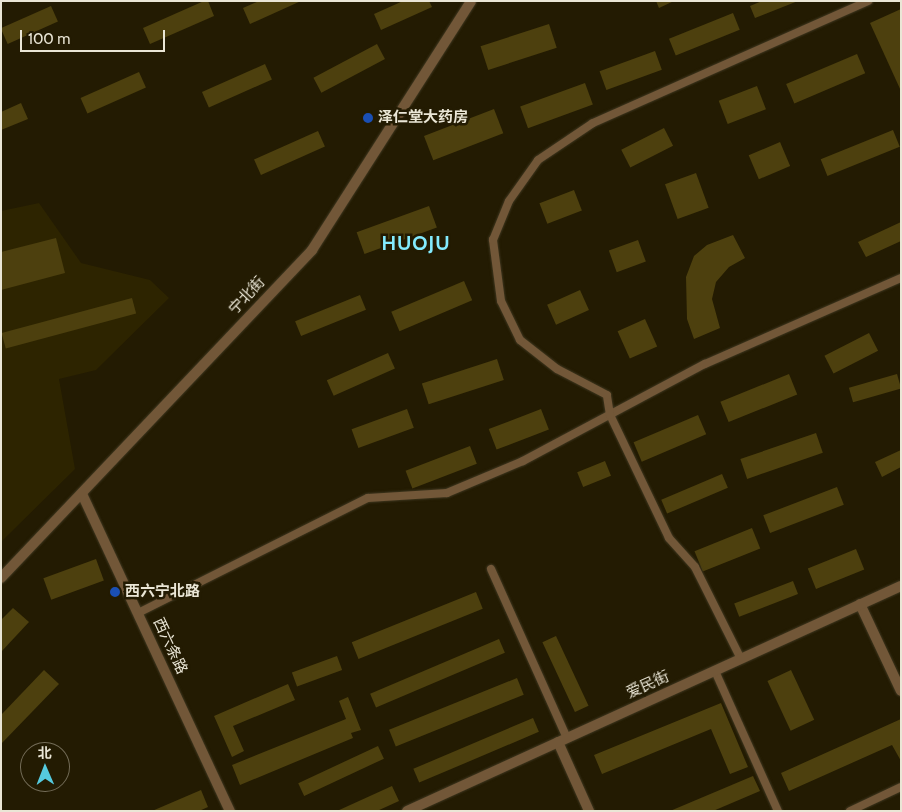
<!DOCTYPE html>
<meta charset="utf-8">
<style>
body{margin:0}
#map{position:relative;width:902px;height:812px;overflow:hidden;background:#231b02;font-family:Cabin,"Noto Sans SC",sans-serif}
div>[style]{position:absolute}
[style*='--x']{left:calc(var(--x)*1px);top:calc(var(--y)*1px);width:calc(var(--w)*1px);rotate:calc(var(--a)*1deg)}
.built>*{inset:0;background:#2d2400}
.building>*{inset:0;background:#4d400e;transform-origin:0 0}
.roads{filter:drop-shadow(0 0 1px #3f3720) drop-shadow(0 0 1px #3f3720)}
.minor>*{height:8px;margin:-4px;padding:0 4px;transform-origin:4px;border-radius:4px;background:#725738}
.tertiary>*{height:10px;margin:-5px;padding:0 5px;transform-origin:5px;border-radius:5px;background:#725738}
.dots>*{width:14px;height:14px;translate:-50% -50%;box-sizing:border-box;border:2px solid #231b02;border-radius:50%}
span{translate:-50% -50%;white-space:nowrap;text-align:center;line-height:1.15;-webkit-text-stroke:5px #231b02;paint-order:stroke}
.poi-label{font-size:15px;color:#eae6d6;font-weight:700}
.left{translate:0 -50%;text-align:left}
.street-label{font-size:15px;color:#eae6d6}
.district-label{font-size:20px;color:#83ebfe;font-weight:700;letter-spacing:1px}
.frame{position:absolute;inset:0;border:2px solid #eae6d6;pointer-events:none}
.north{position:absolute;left:20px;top:742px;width:50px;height:50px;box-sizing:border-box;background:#231b02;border:1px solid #736c57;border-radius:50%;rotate:359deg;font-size:14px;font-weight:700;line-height:20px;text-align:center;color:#eae6d6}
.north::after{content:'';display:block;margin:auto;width:18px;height:22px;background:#55cade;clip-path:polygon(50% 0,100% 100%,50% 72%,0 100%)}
.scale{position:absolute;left:20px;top:30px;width:145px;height:22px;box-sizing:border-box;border:2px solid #eae6d6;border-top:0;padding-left:6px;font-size:15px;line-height:18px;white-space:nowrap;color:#eae6d6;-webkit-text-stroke:4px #231b02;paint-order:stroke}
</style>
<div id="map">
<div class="built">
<i style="clip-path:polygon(39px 203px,81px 263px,150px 280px,169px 298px,96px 370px,59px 379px,75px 469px,1px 542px,1px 211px)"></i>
</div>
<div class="building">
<i style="clip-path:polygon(204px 1px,208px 1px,214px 16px,150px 44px,143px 28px)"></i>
<i style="clip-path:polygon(259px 1px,301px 1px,250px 24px,243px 8px)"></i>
<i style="clip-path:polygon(403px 1px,429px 1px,432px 7px,381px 30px,374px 14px)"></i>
<i style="clip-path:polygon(656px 1px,674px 1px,659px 8px)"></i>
<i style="clip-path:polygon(762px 1px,798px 1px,755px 18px,750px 6px)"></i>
<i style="left:51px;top:6px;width:17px;height:55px;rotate:66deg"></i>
<i style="clip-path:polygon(901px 9px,901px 91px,870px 23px)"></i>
<i style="left:733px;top:13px;width:18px;height:69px;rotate:68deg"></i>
<i style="left:549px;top:24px;width:25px;height:72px;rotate:72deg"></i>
<i style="left:377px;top:44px;width:17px;height:72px;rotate:62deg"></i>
<i style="left:655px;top:51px;width:20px;height:59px;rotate:70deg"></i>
<i style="left:857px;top:54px;width:21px;height:77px;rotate:67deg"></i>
<i style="left:265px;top:64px;width:17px;height:69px;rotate:66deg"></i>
<i style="left:139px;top:72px;width:17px;height:64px;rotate:66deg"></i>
<i style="left:585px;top:83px;width:23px;height:69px;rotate:70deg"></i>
<i style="left:757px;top:86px;width:25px;height:41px;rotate:69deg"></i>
<i style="clip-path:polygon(21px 103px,28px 119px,1px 130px,1px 112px)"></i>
<i style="left:494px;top:109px;width:26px;height:75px;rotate:69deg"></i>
<i style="left:664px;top:128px;width:20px;height:48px;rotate:63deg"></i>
<i style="left:893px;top:130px;width:18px;height:78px;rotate:68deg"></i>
<i style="left:318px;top:131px;width:17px;height:70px;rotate:66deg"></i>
<i style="left:780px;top:142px;width:26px;height:34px;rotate:67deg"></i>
<i style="left:696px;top:173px;width:37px;height:33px;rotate:70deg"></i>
<i style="left:574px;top:190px;width:22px;height:37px;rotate:69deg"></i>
<i style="left:429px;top:206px;width:23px;height:77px;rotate:70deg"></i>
<i style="clip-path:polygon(901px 222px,901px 241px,866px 257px,858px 242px)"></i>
<i style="clip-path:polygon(733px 235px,745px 258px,729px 267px,716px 282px,712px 299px,720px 328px,694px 339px,687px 319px,686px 277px,694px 256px,707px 245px)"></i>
<i style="clip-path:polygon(56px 238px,65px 273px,1px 290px,1px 252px)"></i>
<i style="left:638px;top:240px;width:23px;height:31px;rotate:70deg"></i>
<i style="left:464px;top:281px;width:21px;height:79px;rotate:67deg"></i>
<i style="left:580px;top:290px;width:22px;height:36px;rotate:66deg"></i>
<i style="left:360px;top:295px;width:16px;height:70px;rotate:68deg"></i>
<i style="left:132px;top:298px;width:16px;height:135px;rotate:75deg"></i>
<i style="left:645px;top:319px;width:30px;height:30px;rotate:66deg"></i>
<i style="left:869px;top:333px;width:20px;height:50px;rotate:63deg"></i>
<i style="left:388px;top:353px;width:17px;height:67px;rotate:66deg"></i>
<i style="left:497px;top:359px;width:22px;height:79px;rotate:72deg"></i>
<i style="left:789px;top:374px;width:22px;height:74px;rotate:68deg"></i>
<i style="left:897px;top:374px;width:15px;height:50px;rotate:74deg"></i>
<i style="left:407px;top:409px;width:20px;height:59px;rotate:70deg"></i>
<i style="left:541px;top:409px;width:22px;height:56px;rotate:69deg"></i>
<i style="left:698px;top:415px;width:21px;height:70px;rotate:67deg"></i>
<i style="left:816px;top:433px;width:21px;height:80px;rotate:71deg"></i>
<i style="left:470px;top:446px;width:19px;height:69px;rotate:69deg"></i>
<i style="clip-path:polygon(901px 450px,901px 467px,882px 477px,875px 462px)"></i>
<i style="left:605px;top:461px;width:16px;height:30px;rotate:68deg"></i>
<i style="left:722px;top:474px;width:15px;height:66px;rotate:67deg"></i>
<i style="left:837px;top:487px;width:19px;height:79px;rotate:69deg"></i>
<i style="left:752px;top:528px;width:22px;height:62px;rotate:68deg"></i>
<i style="left:856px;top:549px;width:22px;height:52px;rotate:68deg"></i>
<i style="left:96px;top:559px;width:23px;height:56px;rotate:70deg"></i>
<i style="left:793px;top:581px;width:14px;height:63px;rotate:69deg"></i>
<i style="left:476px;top:592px;width:18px;height:134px;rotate:68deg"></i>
<i style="clip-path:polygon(13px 608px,29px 622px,1px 652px,1px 620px)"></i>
<i style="left:556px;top:636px;width:77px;height:15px;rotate:65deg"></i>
<i style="left:499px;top:639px;width:15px;height:140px;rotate:67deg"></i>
<i style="left:337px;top:656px;width:15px;height:48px;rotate:70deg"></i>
<i style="clip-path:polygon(44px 670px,59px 684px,1px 744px,1px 715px)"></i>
<i style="left:791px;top:670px;width:55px;height:26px;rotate:65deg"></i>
<i style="left:517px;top:678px;width:18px;height:138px;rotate:68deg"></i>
<i style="clip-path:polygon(288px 684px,295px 700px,233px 726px,244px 751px,232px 757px,214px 716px)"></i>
<i style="clip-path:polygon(348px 697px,361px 730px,351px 733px,353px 738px,240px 785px,232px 765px,346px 719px,339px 701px)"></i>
<i style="clip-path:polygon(721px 703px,748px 767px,730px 774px,711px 729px,602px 774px,594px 755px)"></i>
<i style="left:533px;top:718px;width:15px;height:130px;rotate:67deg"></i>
<i style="clip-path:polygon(901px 719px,901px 761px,892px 745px,789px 791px,781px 773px)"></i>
<i style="left:378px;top:746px;width:14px;height:88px;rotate:65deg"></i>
<i style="clip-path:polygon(753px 776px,760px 791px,713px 811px,670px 811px)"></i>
<i style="clip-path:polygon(392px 786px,399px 801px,377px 811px,337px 811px)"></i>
<i style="clip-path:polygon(201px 790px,208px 807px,199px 811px,152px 811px)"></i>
</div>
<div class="roads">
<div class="minor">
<i style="--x:491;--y:569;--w:185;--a:65.8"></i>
<i style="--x:138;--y:613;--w:257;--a:-26.6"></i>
<i style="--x:368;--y:498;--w:79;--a:-3.6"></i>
<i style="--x:447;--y:493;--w:82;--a:-22.8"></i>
<i style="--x:523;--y:461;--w:206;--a:-28.1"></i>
<i style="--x:705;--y:364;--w:214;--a:-23.7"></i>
<i style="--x:741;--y:659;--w:103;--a:-116.6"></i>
<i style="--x:695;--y:567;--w:39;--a:-132"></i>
<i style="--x:669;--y:538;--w:136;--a:-115.6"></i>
<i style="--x:610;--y:415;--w:20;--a:-99"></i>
<i style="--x:607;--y:395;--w:56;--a:-152.5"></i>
<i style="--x:557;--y:369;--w:47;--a:-141.9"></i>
<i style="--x:520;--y:340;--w:43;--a:-116"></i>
<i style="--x:501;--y:301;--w:62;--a:-97.5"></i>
<i style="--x:493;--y:240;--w:42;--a:-67.7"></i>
<i style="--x:509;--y:201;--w:50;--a:-54.7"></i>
<i style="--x:538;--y:160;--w:66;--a:-33.9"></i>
<i style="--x:593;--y:123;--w:301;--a:-23.9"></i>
<i style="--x:715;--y:671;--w:154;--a:65.8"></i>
<i style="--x:850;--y:811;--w:56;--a:-25.2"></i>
</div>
<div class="tertiary">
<i style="--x:82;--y:494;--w:350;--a:65"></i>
<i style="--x:1;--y:578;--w:452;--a:-46.5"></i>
<i style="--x:312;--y:250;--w:295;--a:-57.4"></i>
<i style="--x:860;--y:604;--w:96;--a:64.8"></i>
<i style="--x:558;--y:742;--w:76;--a:65.8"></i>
<i style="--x:407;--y:811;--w:543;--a:-24.49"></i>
</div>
</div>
<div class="dots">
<i style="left:368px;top:118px;background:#1a4fb4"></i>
<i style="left:115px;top:592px;background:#1a4fb4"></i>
</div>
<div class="poi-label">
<span class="left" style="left:378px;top:118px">泽仁堂大药房</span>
<span class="left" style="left:125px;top:592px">西六宁北路</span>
</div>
<div class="street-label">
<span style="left:247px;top:296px;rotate:-47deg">宁北街</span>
<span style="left:170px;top:646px;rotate:65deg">西六条路</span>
<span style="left:648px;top:685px;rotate:-24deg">爱民街</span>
</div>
<div class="district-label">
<span style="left:416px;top:243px">HUOJU</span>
</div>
<div class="frame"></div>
<div class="north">北</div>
<div class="scale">100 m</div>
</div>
